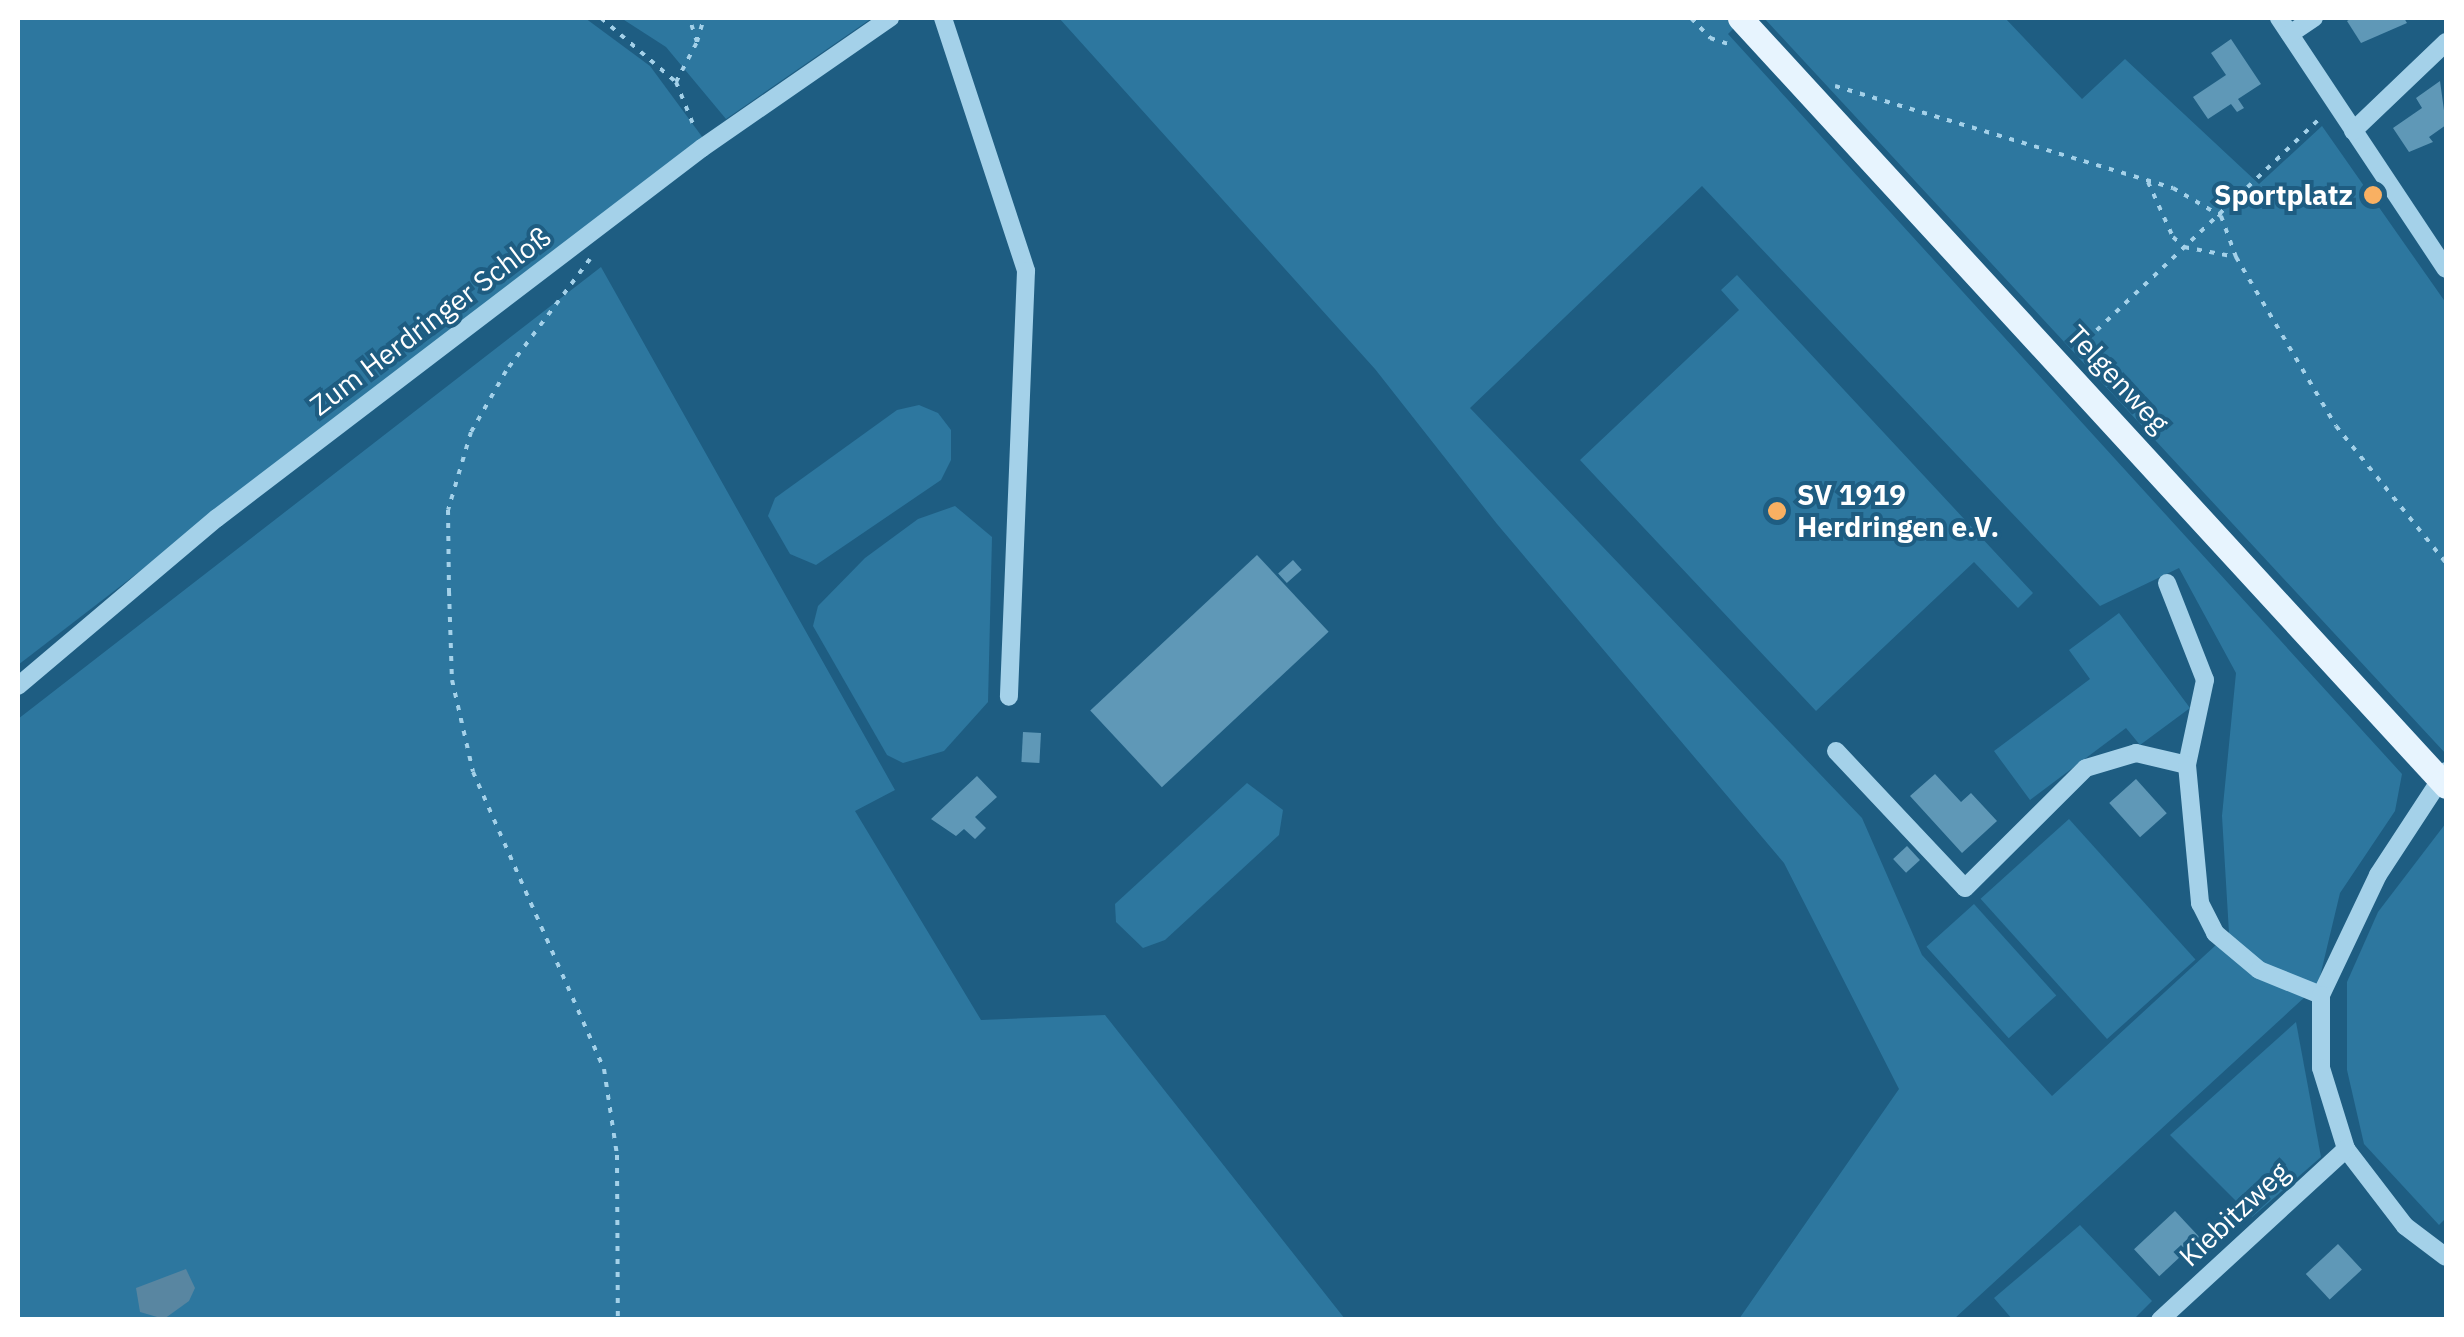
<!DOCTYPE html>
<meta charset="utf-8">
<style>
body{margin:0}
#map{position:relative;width:2464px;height:1337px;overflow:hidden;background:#1e5d82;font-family:"IBM Plex Sans",sans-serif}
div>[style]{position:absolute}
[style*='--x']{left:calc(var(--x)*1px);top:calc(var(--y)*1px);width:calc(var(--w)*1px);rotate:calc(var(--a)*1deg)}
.green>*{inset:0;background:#2d779f;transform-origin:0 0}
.water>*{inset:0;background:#5986a1}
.building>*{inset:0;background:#5f98b7;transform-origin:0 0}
.path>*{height:4px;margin-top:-2px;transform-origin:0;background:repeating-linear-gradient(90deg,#a4d1e9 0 5px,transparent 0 13px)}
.minor>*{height:18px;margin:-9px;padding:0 9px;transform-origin:9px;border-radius:9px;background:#a4d1e9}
.major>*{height:25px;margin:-12.5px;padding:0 12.5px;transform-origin:12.5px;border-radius:12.5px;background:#e7f4fe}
.dots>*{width:28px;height:28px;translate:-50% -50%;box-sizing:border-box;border:5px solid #1e5d82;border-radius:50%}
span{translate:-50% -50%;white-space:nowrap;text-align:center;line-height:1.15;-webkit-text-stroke:8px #1e5d82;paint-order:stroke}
.poi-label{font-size:28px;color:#fff;font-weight:700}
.right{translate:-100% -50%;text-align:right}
.left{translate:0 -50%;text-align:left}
.street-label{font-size:28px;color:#fff}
.frame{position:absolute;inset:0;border:20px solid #fff;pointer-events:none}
</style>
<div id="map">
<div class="green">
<i style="clip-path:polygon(18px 18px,585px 18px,650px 66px,703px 138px,18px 665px)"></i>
<i style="clip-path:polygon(621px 18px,872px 18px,726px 119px,666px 47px)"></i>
<i style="clip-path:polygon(evenodd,1059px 18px,1744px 18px,1728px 34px,2402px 774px,2395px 811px,2340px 893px,2318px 985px,1954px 1319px,1739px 1319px,1899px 1089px,1784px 863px,1497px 524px,1375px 369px,1059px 18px,1702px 186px,2100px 606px,2179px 568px,2236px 673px,2222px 816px,2229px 933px,2052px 1096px,1922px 955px,1862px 818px,1470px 408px,1702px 186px)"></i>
<i style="clip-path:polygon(1764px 18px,2005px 18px,2082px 99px,2125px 59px,2259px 184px,2322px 126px,2446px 303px,2446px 754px)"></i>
<i style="clip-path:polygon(601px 267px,895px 790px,855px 811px,981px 1020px,1105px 1015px,1345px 1319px,18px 1320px,18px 719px)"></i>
<i style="clip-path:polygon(1737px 275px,2033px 593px,2018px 608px,1974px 562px,1816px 711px,1580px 460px,1739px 310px,1721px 290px)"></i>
<i style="clip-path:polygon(919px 405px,938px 413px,951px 430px,951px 460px,941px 480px,816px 565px,790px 554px,768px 516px,775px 498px,897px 410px)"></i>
<i style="clip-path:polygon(955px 506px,992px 537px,988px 702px,944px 751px,903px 763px,887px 755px,813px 626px,818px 606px,865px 558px,918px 519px)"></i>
<i style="clip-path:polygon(2119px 613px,2190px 708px,2140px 745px,2126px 728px,2030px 800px,1994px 751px,2090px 679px,2069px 650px)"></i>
<i style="clip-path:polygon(1247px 783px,1283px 810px,1279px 835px,1165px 940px,1143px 948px,1116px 922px,1115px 904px)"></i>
<i style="left:2069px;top:819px;width:189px;height:119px;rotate:48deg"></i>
<i style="clip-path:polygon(2446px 823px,2446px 1218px,2439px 1225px,2364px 1144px,2347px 1070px,2347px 982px,2378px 912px)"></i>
<i style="left:1974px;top:904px;width:123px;height:64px;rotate:48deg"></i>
<i style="clip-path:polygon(2296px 1022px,2321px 1157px,2252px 1217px,2170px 1135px)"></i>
<i style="clip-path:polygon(2080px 1225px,2152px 1301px,2134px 1319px,2012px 1319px,1994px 1298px)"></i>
</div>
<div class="water">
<i style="clip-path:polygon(186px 1269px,195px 1288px,189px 1301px,164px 1319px,140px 1312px,136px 1288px)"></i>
</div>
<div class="building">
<i style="clip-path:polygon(2352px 18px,2404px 18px,2407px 23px,2361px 43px,2347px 21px)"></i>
<i style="clip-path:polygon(2231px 39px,2261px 84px,2238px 99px,2244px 108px,2237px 112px,2231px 104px,2208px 119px,2193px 97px,2226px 75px,2211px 53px)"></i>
<i style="clip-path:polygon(2440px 81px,2446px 125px,2429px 137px,2433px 142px,2409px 152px,2393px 128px,2422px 108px,2416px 98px)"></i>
<i style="left:1257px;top:555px;width:105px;height:228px;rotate:47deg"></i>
<i style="left:1293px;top:560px;width:13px;height:20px;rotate:48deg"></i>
<i style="left:1023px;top:732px;width:18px;height:30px;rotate:3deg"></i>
<i style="clip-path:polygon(1935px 774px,1961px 802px,1971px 793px,1997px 821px,1962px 853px,1910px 796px)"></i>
<i style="clip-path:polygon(977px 776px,997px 797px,975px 817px,986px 828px,975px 839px,964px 829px,956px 836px,931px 819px)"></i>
<i style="left:2136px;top:779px;width:46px;height:36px;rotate:48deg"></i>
<i style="left:1907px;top:846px;width:19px;height:19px;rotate:47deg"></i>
<i style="left:2175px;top:1211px;width:37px;height:56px;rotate:47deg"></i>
<i style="left:2338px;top:1244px;width:35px;height:44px;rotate:47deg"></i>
</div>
<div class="path">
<i style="--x:601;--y:18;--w:99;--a:40.5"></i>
<i style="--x:676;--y:82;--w:51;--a:68"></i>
<i style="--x:1691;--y:18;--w:28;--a:46"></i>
<i style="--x:1710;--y:38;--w:22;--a:18"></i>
<i style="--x:697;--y:42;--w:25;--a:-74"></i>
<i style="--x:676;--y:82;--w:45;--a:-62.3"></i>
<i style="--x:697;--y:42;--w:25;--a:-108"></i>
<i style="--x:1835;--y:86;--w:353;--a:16.8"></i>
<i style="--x:2173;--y:188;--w:56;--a:30.3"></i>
<i style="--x:2221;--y:216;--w:44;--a:69.9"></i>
<i style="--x:2236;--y:257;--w:196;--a:59.4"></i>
<i style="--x:2336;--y:426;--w:176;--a:51.2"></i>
<i style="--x:2148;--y:182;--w:60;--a:65.6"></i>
<i style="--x:2173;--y:237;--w:15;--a:42"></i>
<i style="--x:2184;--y:247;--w:53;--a:10.9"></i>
<i style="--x:590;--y:259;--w:140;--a:126.9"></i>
<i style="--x:506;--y:371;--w:70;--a:119.8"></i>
<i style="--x:471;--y:432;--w:81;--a:106.4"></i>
<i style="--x:448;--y:510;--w:81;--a:89.3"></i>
<i style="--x:449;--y:591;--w:89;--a:88.1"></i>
<i style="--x:452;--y:680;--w:94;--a:77.1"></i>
<i style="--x:473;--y:772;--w:325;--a:66.2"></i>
<i style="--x:604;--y:1069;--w:87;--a:81.4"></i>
<i style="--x:617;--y:1155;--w:165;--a:89.7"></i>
<i style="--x:2078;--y:348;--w:335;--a:-43.5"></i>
</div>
<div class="minor">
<i style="--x:943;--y:18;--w:266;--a:71.8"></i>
<i style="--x:1026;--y:271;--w:426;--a:92.3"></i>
<i style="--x:2279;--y:18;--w:301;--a:56.4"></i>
<i style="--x:2290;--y:34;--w:29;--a:-34"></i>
<i style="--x:2353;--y:131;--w:129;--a:-43.7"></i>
<i style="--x:2167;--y:583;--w:104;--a:68.6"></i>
<i style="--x:2205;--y:680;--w:87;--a:102"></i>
<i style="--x:18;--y:686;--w:260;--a:-40.2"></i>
<i style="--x:217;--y:518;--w:610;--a:-37.34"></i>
<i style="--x:702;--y:148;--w:229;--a:-34.7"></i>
<i style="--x:1836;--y:751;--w:188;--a:46.7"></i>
<i style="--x:1965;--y:888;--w:170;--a:-44.8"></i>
<i style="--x:2086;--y:768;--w:52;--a:-16.7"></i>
<i style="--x:2136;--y:753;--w:52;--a:13.2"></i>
<i style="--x:2187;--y:765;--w:139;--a:84.6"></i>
<i style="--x:2200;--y:903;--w:34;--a:63"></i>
<i style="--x:2215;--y:933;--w:57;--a:40.1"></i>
<i style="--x:2259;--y:970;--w:67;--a:22"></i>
<i style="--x:2446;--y:771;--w:124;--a:123.2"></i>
<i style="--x:2378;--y:875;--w:133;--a:115.4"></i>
<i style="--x:2321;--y:995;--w:73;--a:90"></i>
<i style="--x:2321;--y:1068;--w:85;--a:72.8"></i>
<i style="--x:2346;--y:1149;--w:97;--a:52.5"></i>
<i style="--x:2405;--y:1226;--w:51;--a:37.1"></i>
<i style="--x:2160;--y:1320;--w:253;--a:-42.6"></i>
</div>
<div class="major">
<i style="--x:1740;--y:18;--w:1043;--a:47.41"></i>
</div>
<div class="dots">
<i style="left:2373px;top:195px;background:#f9b062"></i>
<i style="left:1777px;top:511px;background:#f9b062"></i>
</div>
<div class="poi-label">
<span class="right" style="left:2353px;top:195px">Sportplatz</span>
<span class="left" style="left:1797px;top:511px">SV 1919<br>Herdringen e.V.</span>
</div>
<div class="street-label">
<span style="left:430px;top:321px;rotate:-37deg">Zum Herdringer Schloß</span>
<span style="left:2118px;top:379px;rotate:47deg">Telgenweg</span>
<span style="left:2234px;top:1214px;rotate:-43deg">Kiebitzweg</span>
</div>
<div class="frame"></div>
</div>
